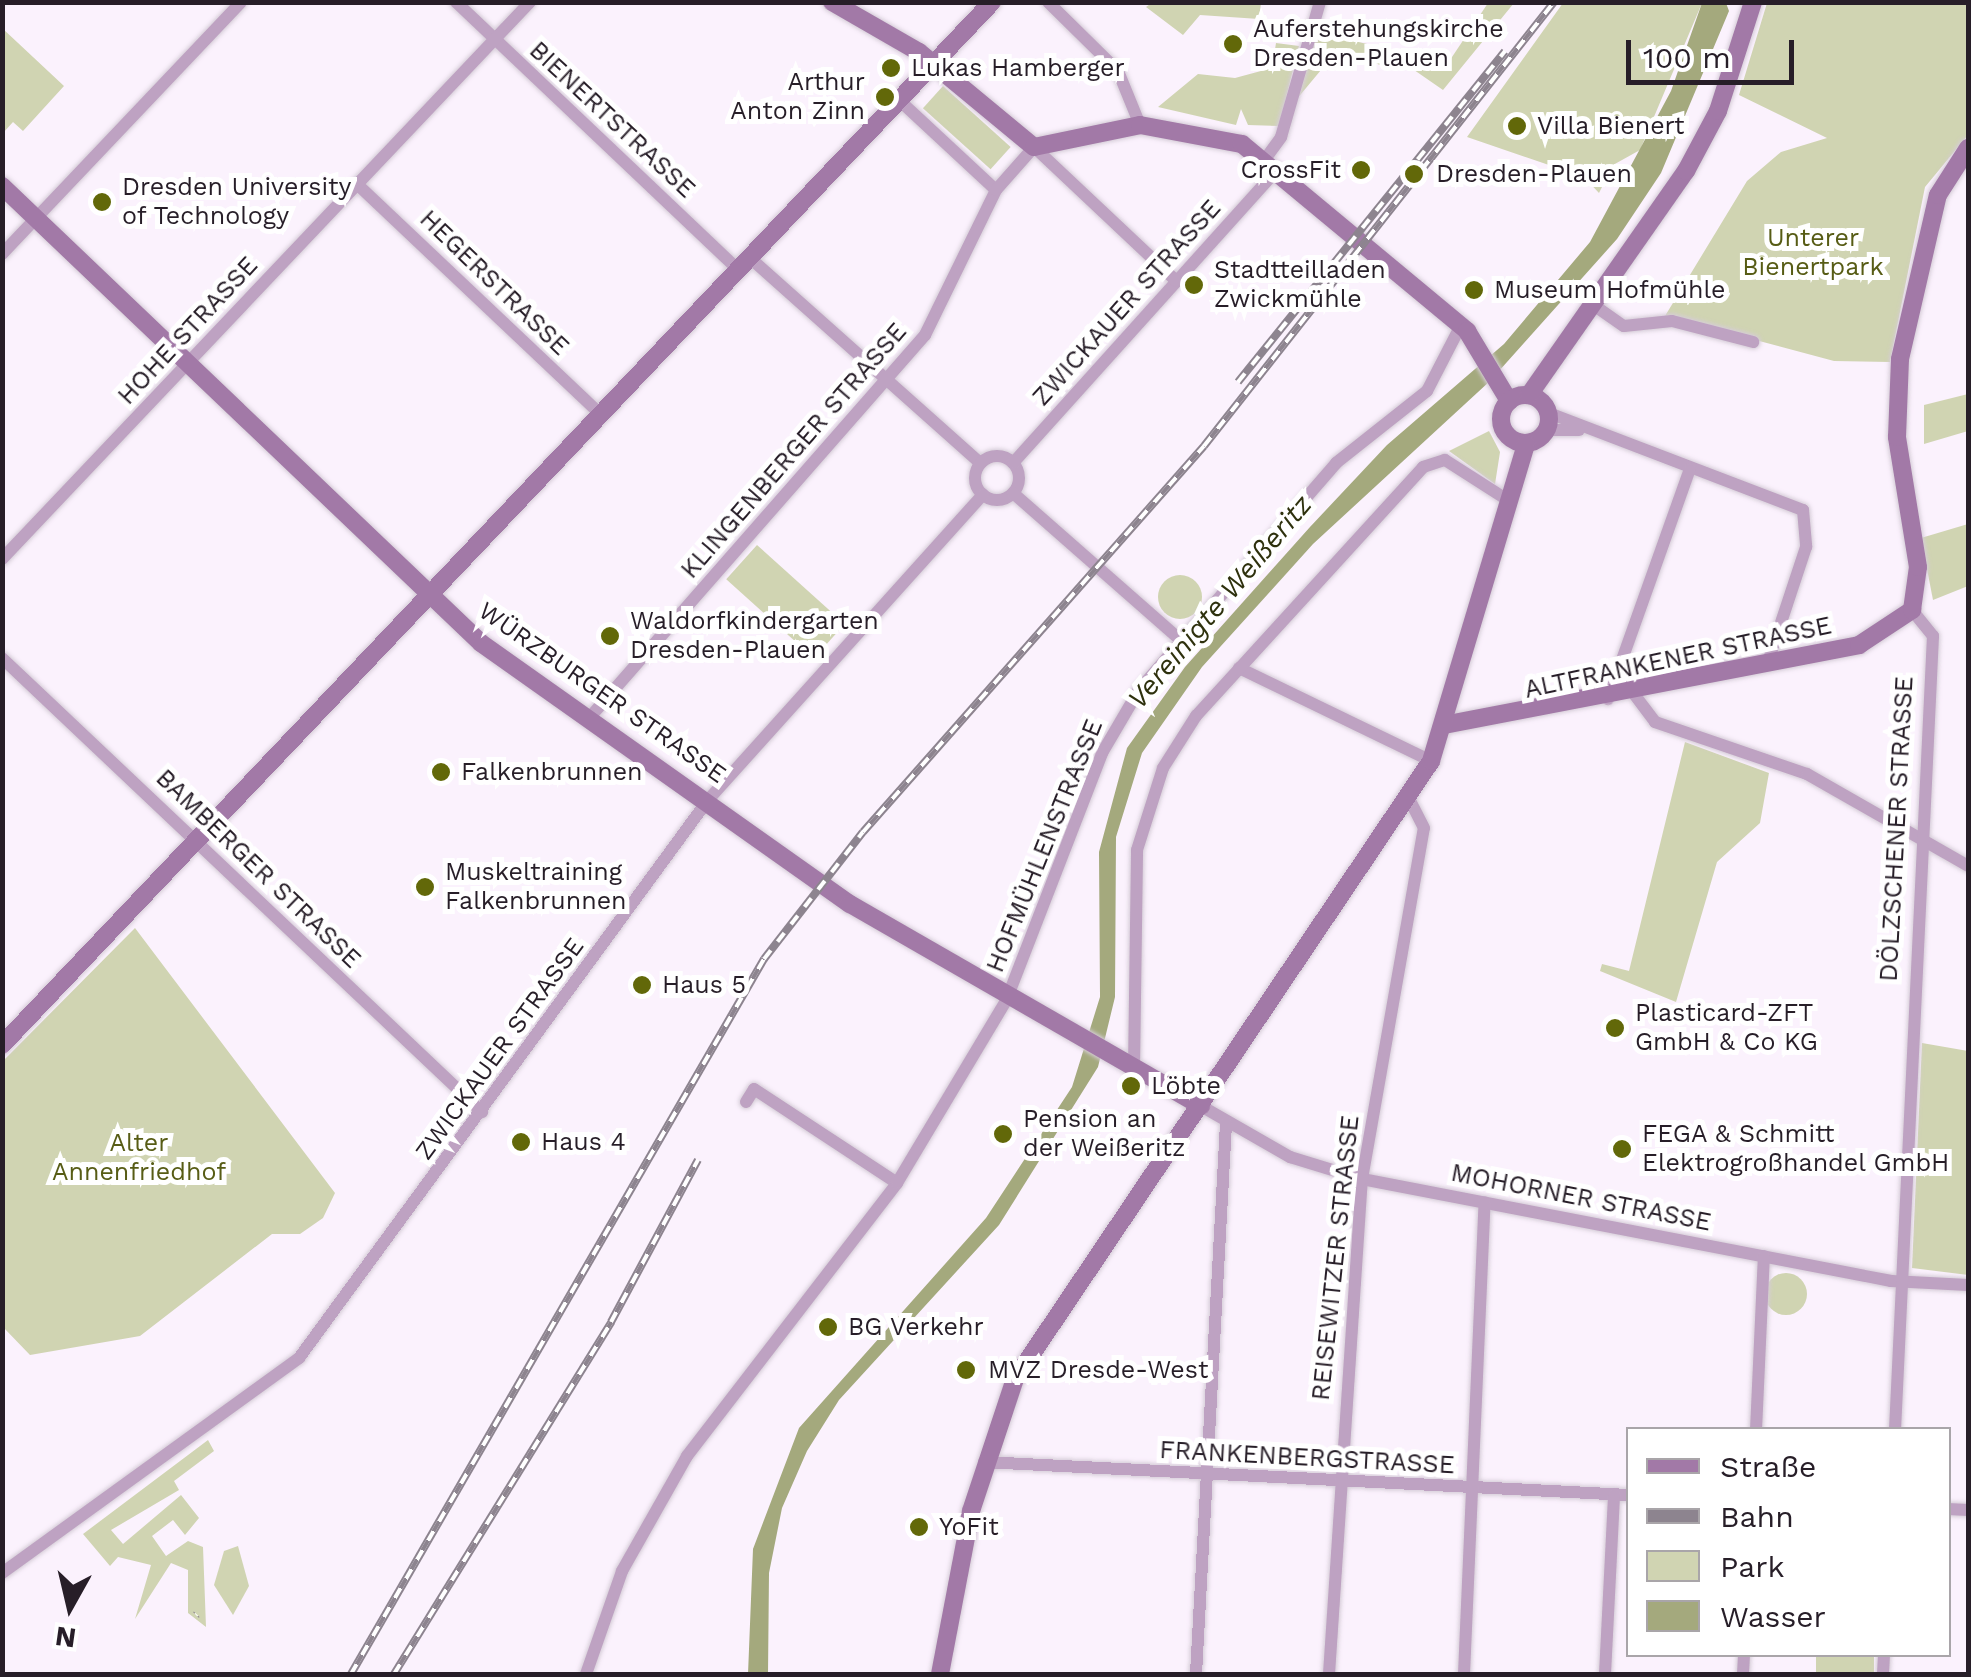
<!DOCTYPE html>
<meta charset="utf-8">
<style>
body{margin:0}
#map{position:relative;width:1971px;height:1677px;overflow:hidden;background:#fbf2fd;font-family:"Work Sans",sans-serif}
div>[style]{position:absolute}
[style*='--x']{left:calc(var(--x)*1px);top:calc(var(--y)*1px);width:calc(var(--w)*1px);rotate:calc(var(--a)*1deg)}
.green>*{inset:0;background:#d0d4b2;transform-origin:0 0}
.round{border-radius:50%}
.water>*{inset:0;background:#a4a97d}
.roads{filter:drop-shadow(0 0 2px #d5ccd7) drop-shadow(0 0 2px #d5ccd7)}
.street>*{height:12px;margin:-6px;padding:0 6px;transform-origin:6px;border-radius:6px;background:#bea2c2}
.street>.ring{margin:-6px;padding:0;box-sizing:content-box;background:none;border:12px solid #bea2c2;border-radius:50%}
.secondary>*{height:18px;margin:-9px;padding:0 9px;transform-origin:9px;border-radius:9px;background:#a279a7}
.secondary>.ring{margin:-9px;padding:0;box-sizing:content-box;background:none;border:18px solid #a279a7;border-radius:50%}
.rail>*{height:8px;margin-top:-4px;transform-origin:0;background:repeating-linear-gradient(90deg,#fff 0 11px,#8d848f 0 22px);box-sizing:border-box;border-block:2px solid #8d848f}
.dots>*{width:28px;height:28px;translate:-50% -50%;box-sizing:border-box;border:5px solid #fff;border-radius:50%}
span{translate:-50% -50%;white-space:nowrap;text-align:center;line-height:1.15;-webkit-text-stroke:10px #fff;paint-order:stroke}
.poi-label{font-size:25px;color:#271e28}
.left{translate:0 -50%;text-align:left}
.right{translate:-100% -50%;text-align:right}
.street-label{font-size:25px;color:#271e28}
.park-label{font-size:25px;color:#575c15}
.water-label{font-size:28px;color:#2e310d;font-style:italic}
.frame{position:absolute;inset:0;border:5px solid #271e28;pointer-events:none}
.legend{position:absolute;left:1626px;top:1427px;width:325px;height:230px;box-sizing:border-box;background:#fff;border:2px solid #a9a5a9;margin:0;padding:12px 18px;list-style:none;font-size:30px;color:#271e28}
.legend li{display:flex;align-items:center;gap:20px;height:50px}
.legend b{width:50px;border:2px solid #a9a5a9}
.north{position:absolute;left:20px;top:1557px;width:100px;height:100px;-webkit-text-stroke:8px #fff;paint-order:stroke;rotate:188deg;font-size:28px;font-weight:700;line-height:40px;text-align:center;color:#271e28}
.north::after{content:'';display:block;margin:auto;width:35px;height:45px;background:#271e28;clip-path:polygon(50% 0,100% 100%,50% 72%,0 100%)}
.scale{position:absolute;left:1626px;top:40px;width:168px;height:45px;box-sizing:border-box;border:5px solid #271e28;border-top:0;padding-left:12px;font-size:30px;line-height:35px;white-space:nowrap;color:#271e28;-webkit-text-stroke:8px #fff;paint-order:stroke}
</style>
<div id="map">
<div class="green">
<i style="clip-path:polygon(1153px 2px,1261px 2px,1261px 3px,1259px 19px,1200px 15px,1183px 35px,1146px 7px)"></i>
<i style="clip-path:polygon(1488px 3px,1514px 3px,1443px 90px,1404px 63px,1384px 67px,1352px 52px,1331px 58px,1296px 100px,1316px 32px,1448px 63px)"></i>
<i style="clip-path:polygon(1563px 3px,1702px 3px,1640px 150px,1613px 165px,1599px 193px,1584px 177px,1467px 137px)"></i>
<i style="clip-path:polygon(1767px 3px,1968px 3px,1968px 135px,1925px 187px,1890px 362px,1834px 361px,1665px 316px,1747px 181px,1781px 152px,1827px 138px,1739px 95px)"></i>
<i style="clip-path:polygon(2px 28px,64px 86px,23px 131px,13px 122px,3px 133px)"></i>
<i style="clip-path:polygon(1276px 43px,1299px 46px,1279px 126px,1248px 125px,1241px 109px,1236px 125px,1158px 107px,1198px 74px,1235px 78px,1272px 68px)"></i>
<i style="left:943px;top:86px;width:91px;height:30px;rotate:42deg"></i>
<i style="clip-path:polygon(1968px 394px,1968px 431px,1924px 444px,1924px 405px)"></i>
<i style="clip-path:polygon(1489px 431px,1500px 452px,1495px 484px,1449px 451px)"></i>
<i style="clip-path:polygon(1968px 524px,1968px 586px,1933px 600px,1921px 538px)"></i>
<i style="left:757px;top:545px;width:118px;height:46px;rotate:42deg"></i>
<i class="round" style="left:1158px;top:575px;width:44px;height:44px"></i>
<i style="clip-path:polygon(1685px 742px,1769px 773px,1760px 823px,1717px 862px,1676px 1002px,1600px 971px,1602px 964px,1629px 971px)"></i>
<i style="clip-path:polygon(135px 928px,335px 1193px,323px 1218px,300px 1234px,272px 1234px,140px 1336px,30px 1355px,3px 1327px,3px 1061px)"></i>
<i style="clip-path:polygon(1922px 1043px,1968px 1051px,1968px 1275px,1912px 1268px)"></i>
<i class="round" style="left:1765px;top:1273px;width:42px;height:42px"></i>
<i style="clip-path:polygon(208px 1440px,214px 1451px,174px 1481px,179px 1490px,111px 1530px,123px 1544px,181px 1495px,199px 1518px,185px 1535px,173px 1520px,152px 1536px,166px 1556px,188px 1541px,203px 1547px,206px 1627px,188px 1613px,188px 1570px,171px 1563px,135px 1619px,151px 1565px,118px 1557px,110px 1566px,83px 1534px)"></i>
<i style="clip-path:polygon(238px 1546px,249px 1586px,233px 1615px,214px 1585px,224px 1551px)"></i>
<i style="left:1816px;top:1655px;width:58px;height:18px"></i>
</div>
<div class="water">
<i style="clip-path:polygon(1702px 3px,1726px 3px,1729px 11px,1661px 173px,1617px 239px,1490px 381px,1313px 544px,1202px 667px,1142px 753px,1116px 837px,1115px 997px,1098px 1067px,999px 1225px,839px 1400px,807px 1451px,782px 1508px,769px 1573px,768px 1674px,748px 1674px,753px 1549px,799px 1428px,986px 1218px,1072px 1087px,1100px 997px,1099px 852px,1127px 748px,1185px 667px,1310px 527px,1387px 445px,1504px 344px,1590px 242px,1671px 91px)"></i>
</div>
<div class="roads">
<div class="street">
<i style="--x:456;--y:2;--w:388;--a:43.5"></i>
<i style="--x:1048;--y:2;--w:98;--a:44.6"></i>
<i style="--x:1118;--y:71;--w:58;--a:67.8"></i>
<i style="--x:899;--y:100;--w:132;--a:42.9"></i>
<i style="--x:1263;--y:162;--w:31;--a:-54"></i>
<i style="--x:1281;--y:137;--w:141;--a:-73.9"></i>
<i style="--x:358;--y:185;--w:333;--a:43.4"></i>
<i style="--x:2;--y:254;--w:347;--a:-46.5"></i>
<i style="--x:749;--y:257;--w:310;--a:41.7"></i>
<i style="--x:1595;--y:306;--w:35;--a:35"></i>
<i style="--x:1624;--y:326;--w:48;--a:-5.9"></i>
<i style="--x:1672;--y:321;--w:84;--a:14.5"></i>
<i style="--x:1549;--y:413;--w:272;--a:20.9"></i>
<i style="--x:1803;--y:510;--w:37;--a:85"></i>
<i style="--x:1806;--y:547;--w:124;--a:108.3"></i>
<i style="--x:1547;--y:430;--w:32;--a:0"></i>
<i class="ring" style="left:975px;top:456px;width:32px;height:32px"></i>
<i style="--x:1013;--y:463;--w:390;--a:-48"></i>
<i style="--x:1013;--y:493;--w:221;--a:41.3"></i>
<i style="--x:2;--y:559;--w:767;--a:-46.53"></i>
<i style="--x:2;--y:658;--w:661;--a:43.41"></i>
<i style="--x:1239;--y:668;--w:213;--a:25.8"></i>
<i style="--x:1634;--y:694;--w:35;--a:53"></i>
<i style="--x:1655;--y:722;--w:161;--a:18.9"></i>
<i style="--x:1807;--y:774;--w:185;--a:29.7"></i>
<i style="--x:1608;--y:699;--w:244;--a:-70.4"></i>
<i style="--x:591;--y:716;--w:507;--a:-48.76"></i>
<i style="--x:925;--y:335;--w:161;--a:-63.9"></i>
<i style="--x:996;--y:190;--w:57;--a:-48.5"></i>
<i style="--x:1034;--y:147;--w:195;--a:43.3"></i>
<i style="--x:1134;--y:1069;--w:219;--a:-89.2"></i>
<i style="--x:1137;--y:850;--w:86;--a:-72.4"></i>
<i style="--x:1163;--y:768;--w:62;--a:-57.6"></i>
<i style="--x:1196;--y:716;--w:337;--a:-47.6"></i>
<i style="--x:1423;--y:467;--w:23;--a:-18"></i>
<i style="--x:1445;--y:460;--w:72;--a:32.6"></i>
<i style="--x:746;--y:1102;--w:15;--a:-58"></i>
<i style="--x:754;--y:1089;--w:171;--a:33.3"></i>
<i style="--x:1201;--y:1106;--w:103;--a:29.8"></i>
<i style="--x:1290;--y:1157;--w:75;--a:17"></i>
<i style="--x:1362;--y:1179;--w:539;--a:10.91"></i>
<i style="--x:1891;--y:1281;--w:77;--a:3"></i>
<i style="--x:1756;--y:1430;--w:174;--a:-87.4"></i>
<i style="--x:1895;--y:1430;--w:795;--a:-87.26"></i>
<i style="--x:1933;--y:636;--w:33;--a:-129"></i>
<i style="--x:984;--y:1462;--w:645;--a:2.93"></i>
<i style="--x:1948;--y:1509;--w:20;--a:3"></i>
<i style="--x:2;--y:1573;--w:367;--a:-35.9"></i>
<i style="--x:299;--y:1358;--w:692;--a:-53.76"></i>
<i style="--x:708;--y:800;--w:411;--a:-48"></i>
<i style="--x:586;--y:1674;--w:109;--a:-70.7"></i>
<i style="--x:622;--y:1571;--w:132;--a:-60.5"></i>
<i style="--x:687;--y:1456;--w:344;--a:-52.4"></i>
<i style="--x:897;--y:1183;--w:212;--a:-59.1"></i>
<i style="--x:1006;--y:1001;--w:266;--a:-68.8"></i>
<i style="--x:1102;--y:753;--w:73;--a:-59.6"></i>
<i style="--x:1139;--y:690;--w:301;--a:-49"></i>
<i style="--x:1336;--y:463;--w:116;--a:-38.4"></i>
<i style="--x:1427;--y:391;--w:74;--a:-62.7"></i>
<i style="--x:1196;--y:1674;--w:552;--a:-86.88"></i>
<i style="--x:1329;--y:1674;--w:496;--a:-86.2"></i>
<i style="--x:1362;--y:1179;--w:356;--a:-80"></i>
<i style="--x:1424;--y:828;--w:36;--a:-117"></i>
<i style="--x:1464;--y:1674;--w:472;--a:-87.5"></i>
<i style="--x:1605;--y:1674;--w:180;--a:-87.1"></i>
<i style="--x:1743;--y:1674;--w:20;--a:-87"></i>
<i style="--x:1883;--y:1674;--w:20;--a:-87"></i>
</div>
<div class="secondary">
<i style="--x:832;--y:2;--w:100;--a:29.9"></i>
<i style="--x:919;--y:52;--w:149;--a:39.6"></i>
<i style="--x:1034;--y:147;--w:108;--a:-11.7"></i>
<i style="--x:1140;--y:125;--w:104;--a:10.6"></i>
<i style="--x:1242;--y:144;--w:293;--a:39.7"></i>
<i style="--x:1467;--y:331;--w:82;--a:59"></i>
<i style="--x:2;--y:186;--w:662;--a:43.65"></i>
<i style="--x:481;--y:643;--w:452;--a:35.3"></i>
<i style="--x:850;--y:904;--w:405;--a:29.9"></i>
<i class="ring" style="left:1501px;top:395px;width:30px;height:30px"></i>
<i style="--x:1529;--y:395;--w:274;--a:-55"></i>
<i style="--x:1686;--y:171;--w:68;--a:-61.9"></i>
<i style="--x:1718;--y:111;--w:114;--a:-72.2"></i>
<i style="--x:1444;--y:725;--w:423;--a:-10.9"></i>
<i style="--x:1859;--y:645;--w:64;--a:-33.4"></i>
<i style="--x:1912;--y:610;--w:43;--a:-82.1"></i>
<i style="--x:1918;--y:567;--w:132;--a:-99.2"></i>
<i style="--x:1897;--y:437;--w:78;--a:-87.8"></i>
<i style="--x:1900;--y:359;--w:168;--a:-77"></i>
<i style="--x:1938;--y:195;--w:56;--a:-57.4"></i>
<i style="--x:2;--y:1045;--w:1438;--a:-46.49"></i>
<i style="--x:940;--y:1674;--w:166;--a:-79.2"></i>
<i style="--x:971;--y:1511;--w:139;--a:-71.6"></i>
<i style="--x:1015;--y:1379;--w:745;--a:-56.05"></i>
<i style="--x:1431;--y:761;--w:331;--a:-73.3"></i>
</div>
</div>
<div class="rail">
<i style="--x:1238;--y:382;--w:425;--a:-51.1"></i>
<i style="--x:196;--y:1615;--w:1;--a:-45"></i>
<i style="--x:351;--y:1674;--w:826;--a:-59.99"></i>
<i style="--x:764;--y:959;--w:161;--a:-52.1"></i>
<i style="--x:863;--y:832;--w:515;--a:-48.54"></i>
<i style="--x:1204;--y:446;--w:565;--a:-51.75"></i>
<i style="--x:394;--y:1674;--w:414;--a:-58.3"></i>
<i style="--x:611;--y:1322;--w:184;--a:-61.8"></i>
</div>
<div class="dots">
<i style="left:1233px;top:44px;background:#626809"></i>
<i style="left:891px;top:68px;background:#626809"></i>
<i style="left:885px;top:97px;background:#626809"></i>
<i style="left:1517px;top:126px;background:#626809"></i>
<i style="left:1361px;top:170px;background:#626809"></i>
<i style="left:1414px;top:174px;background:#626809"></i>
<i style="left:102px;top:202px;background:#626809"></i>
<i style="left:1194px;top:285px;background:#626809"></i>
<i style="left:1474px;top:290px;background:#626809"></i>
<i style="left:610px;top:636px;background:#626809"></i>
<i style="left:441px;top:772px;background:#626809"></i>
<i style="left:425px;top:887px;background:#626809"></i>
<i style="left:642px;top:985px;background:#626809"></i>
<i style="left:1615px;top:1028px;background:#626809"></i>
<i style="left:1131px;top:1086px;background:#626809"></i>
<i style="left:1003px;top:1134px;background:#626809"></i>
<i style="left:521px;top:1142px;background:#626809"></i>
<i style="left:1622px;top:1149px;background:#626809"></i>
<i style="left:828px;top:1327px;background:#626809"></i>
<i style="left:966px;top:1370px;background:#626809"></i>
<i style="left:919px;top:1527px;background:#626809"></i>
</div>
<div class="poi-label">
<span class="left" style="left:1253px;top:44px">Auferstehungskirche<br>Dresden-Plauen</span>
<span class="left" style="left:911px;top:68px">Lukas Hamberger</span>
<span class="right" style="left:865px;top:97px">Arthur<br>Anton Zinn</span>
<span class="left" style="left:1537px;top:126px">Villa Bienert</span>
<span class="right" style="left:1341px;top:170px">CrossFit</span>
<span class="left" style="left:1436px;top:174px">Dresden-Plauen</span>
<span class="left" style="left:122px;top:202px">Dresden University<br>of Technology</span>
<span class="left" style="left:1214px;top:285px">Stadtteilladen<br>Zwickmühle</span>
<span class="left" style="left:1494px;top:290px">Museum Hofmühle</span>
<span class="left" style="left:630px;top:636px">Waldorfkindergarten<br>Dresden-Plauen</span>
<span class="left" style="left:461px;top:772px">Falkenbrunnen</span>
<span class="left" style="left:445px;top:887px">Muskeltraining<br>Falkenbrunnen</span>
<span class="left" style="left:662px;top:985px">Haus 5</span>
<span class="left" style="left:1635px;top:1028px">Plasticard-ZFT<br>GmbH &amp; Co KG</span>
<span class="left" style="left:1151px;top:1086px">Löbte</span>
<span class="left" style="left:1023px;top:1134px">Pension an<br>der Weißeritz</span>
<span class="left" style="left:1642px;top:1149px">FEGA &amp; Schmitt<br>Elektrogroßhandel GmbH</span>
<span class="left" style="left:541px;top:1142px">Haus 4</span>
<span class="left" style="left:848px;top:1327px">BG Verkehr</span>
<span class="left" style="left:988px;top:1370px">MVZ Dresde-West</span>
<span class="left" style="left:939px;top:1527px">YoFit</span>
</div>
<div class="street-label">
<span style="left:612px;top:120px;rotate:43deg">BIENERTSTRASSE</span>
<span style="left:494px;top:283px;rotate:44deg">HEGERSTRASSE</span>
<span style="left:1127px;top:303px;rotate:-48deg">ZWICKAUER STRASSE</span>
<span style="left:188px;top:331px;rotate:-47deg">HOHE STRASSE</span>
<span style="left:794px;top:451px;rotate:-49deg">KLINGENBERGER STRASSE</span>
<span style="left:1678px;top:658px;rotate:-12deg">ALTFRANKENER STRASSE</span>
<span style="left:602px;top:693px;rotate:35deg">WÜRZBURGER STRASSE</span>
<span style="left:1897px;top:829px;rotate:-87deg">DÖLZSCHENER STRASSE</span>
<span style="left:1045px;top:846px;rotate:-68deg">HOFMÜHLENSTRASSE</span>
<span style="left:258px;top:869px;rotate:44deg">BAMBERGER STRASSE</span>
<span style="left:500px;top:1049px;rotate:-54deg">ZWICKAUER STRASSE</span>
<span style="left:1581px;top:1198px;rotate:11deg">MOHORNER STRASSE</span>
<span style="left:1336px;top:1258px;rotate:-84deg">REISEWITZER STRASSE</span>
<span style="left:1307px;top:1458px;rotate:3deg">FRANKENBERGSTRASSE</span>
</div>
<div class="park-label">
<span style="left:1813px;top:253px">Unterer<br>Bienertpark</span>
<span style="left:139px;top:1158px">Alter<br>Annenfriedhof</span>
</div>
<div class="water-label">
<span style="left:1220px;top:602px;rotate:-50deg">Vereinigte Weißeritz</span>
</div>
<div class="frame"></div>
<ul class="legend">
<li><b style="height:12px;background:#a279a7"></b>Straße</li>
<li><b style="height:12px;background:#8d848f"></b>Bahn</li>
<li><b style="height:28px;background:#d0d4b2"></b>Park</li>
<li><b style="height:28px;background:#a4a97d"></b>Wasser</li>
</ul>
<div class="north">N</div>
<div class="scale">100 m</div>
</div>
